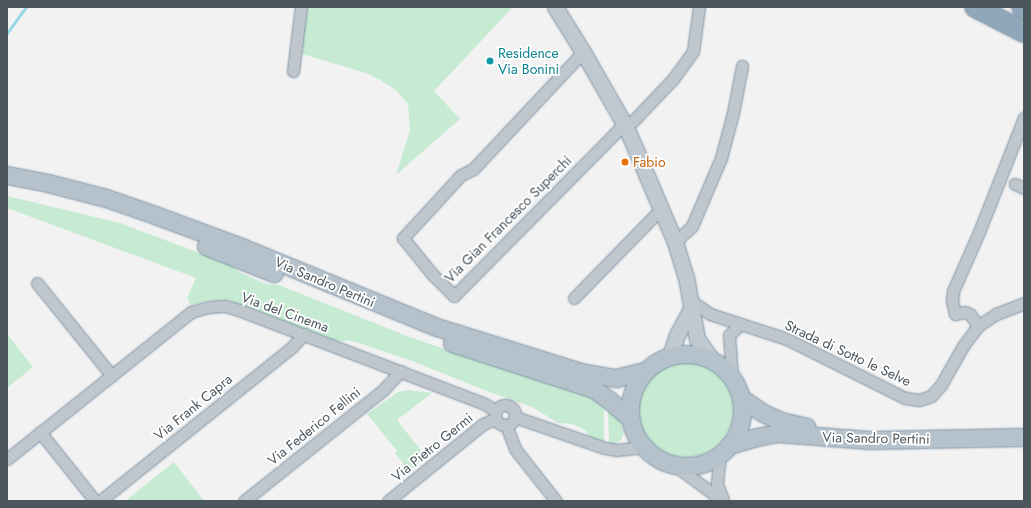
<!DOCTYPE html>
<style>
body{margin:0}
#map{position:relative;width:1031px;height:508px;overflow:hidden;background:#f3f2f2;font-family:Jost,sans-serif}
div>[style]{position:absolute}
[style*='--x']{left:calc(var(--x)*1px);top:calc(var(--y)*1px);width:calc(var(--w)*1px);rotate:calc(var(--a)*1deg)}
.green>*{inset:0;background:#c7ebd2}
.round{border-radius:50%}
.stream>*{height:3px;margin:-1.5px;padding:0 1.5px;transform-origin:1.5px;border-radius:1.5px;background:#99d7e2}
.roads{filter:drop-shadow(0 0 1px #7b92a5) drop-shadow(0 0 1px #7b92a5)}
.minor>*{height:11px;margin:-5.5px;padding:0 5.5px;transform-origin:5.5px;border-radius:5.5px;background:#bfc6cc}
.minor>.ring{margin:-5.5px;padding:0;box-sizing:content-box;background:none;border:11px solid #bfc6cc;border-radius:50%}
.secondary>*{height:15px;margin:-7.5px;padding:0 7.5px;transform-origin:7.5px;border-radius:7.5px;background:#c0c9d0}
.primary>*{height:17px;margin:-8.5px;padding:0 8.5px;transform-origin:8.5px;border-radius:8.5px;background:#b5c2cc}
.primary>.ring{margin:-8.5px;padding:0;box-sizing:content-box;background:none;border:17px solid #b5c2cc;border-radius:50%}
.motorway>*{height:20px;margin:-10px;padding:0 10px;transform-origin:10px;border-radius:10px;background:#90a7b9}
.dots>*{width:11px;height:11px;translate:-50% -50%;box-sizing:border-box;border:2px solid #fff;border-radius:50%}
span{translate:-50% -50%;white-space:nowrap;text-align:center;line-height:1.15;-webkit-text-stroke:3.5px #fff;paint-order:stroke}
.culture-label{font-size:14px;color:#0d838f}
.left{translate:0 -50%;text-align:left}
.food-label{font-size:14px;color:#c56008}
.street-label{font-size:14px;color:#4c565d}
.frame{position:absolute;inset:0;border:8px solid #4c565d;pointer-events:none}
</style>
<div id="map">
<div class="green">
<i style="clip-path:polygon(308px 7px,513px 7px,434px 91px,460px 119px,396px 175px,410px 130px,408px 104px,396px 90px,380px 80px,366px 73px,302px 54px,304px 29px)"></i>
<i style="clip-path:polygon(7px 196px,120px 223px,231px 265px,239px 272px,266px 284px,279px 285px,415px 339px,540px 381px,586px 392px,604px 406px,604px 443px,589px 436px,585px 430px,572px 424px,558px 423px,532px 407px,489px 392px,412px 361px,368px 346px,352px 341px,336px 341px,230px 301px,209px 300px,191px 305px,187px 298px,196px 278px,7px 208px)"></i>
<i style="clip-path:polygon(7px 334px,33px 367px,7px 388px)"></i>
<i class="round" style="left:639px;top:363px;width:94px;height:94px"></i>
<i style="clip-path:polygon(409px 390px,432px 393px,397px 420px,426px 457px,409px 471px,395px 453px,397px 451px,367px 414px,398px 392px)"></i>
<i style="clip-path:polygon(608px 407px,620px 420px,624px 432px,621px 440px,613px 445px,609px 443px)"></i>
<i style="clip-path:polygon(174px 462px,204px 501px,125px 501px)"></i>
</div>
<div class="stream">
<i style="--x:7;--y:33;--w:32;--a:-54"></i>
</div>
<div class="roads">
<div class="minor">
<i style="--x:583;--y:52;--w:161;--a:133.2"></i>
<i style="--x:473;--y:169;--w:13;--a:153"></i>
<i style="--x:461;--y:175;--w:86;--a:132.6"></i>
<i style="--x:403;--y:238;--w:46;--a:51.1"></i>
<i style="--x:432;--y:274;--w:31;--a:45"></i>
<i style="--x:454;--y:296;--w:235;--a:-45.3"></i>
<i style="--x:619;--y:129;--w:16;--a:-30"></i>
<i style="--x:633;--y:121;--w:58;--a:-46.4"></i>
<i style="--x:673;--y:79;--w:34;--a:-54"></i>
<i style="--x:693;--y:51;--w:44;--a:-82.2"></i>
<i style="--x:293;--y:71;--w:64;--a:-82.9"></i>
<i style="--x:1015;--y:184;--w:10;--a:24"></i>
<i style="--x:675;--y:242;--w:23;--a:-43"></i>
<i style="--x:692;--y:226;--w:74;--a:-66.9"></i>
<i style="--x:721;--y:158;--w:47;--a:-75.1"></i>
<i style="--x:733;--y:113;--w:48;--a:-79.2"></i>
<i style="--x:37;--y:283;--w:119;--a:51.1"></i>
<i style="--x:574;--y:298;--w:124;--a:-45.7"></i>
<i style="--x:690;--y:300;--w:24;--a:35"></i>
<i style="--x:710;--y:314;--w:81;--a:18"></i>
<i style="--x:787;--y:339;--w:132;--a:26.6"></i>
<i style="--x:905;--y:398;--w:14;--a:8"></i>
<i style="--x:919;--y:400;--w:13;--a:-18"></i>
<i style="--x:931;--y:396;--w:15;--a:-48"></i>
<i style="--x:941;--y:385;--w:45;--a:-60.6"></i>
<i style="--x:963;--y:346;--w:25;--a:-53"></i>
<i style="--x:978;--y:326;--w:22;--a:-34"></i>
<i style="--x:996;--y:314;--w:30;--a:-21"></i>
<i style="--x:978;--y:326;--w:14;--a:-124"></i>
<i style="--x:970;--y:314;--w:5;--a:-158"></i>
<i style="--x:965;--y:312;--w:10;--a:169"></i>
<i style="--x:955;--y:314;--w:13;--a:-103"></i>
<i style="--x:952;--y:301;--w:10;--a:-84"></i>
<i style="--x:953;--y:291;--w:64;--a:-66.2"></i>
<i style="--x:979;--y:232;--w:123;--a:-68.5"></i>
<i style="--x:732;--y:378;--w:43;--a:-94"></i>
<i style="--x:729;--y:335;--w:16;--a:-43"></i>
<i class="ring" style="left:495px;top:405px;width:9px;height:9px"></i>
<i style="--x:515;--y:417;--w:95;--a:19"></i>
<i style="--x:605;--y:448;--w:11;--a:10"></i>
<i style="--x:616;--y:450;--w:28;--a:-6"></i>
<i style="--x:506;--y:425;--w:26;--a:69"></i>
<i style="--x:515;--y:449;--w:66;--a:51.7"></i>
<i style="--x:40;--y:432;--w:88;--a:51.4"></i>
<i style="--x:720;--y:454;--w:30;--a:96"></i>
<i style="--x:717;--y:484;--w:17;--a:69"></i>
<i style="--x:7;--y:459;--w:236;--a:-38.6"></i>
<i style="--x:191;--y:312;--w:19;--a:-16"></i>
<i style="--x:209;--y:307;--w:16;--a:-4"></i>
<i style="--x:225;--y:306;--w:15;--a:16"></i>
<i style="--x:239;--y:310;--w:261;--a:20.9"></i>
<i style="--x:483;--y:403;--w:15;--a:32"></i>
<i style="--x:673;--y:464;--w:62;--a:36.5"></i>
<i style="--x:100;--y:501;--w:245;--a:-38.7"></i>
<i style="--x:291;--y:348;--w:19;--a:-47"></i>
<i style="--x:244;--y:501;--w:178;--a:-38.6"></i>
<i style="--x:383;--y:390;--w:26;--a:-47"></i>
<i style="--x:388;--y:501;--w:122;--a:-39"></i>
<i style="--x:483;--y:424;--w:13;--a:-23"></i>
</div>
<div class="secondary">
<i style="--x:555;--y:7;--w:53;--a:58.1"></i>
<i style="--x:583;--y:52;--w:86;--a:60.2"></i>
<i style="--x:626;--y:127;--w:125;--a:66.9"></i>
<i style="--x:675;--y:242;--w:37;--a:73"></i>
<i style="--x:686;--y:277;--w:63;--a:79.9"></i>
<i style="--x:697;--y:339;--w:26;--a:54"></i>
<i style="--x:670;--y:356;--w:22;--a:-72"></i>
<i style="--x:677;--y:335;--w:30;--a:-62"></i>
</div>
<div class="primary">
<i style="--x:7;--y:175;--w:42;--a:11"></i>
<i style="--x:48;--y:183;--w:60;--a:14.5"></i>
<i style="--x:106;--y:198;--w:52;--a:19.1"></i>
<i style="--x:155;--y:215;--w:95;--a:20.3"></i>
<i style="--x:244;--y:248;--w:209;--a:22.3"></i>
<i style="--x:437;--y:327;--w:151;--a:17.4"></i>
<i style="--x:581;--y:372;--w:36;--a:10"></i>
<i style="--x:616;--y:378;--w:30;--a:-14"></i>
<i style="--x:206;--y:246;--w:73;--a:21.7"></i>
<i style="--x:452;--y:343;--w:149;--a:17.9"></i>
<i style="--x:594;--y:389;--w:19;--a:36"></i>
<i style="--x:609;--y:400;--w:28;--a:41"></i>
<i class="ring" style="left:630px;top:354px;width:95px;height:95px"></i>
<i style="--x:741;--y:398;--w:27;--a:34"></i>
<i style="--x:763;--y:413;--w:20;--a:24"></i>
<i style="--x:781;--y:421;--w:26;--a:13"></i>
<i style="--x:729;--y:445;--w:29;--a:-16"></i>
<i style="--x:757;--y:437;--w:21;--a:-11"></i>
<i style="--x:778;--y:433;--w:91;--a:4.4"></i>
<i style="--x:869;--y:440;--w:155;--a:-1.1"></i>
</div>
<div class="motorway">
<i style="--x:975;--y:7;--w:55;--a:27"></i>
<i style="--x:1022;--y:7;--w:2;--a:27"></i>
</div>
</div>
<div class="dots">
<i style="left:490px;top:61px;background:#0f9aa8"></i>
<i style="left:625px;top:162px;background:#e8710a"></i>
</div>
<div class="culture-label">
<span class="left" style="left:498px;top:61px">Residence<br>Via Bonini</span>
</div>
<div class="food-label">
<span class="left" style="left:633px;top:162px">Fabio</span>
</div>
<div class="street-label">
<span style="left:508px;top:219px;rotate:-45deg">Via Gian Francesco Superchi</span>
<span style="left:325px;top:282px;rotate:23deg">Via Sandro Pertini</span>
<span style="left:285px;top:312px;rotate:20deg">Via del Cinema</span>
<span style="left:848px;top:353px;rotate:25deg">Strada di Sotto le Selve</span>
<span style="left:193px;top:407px;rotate:-39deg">Via Frank Capra</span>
<span style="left:314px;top:426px;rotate:-39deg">Via Federico Fellini</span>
<span style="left:876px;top:438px;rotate:1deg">Via Sandro Pertini</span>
<span style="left:432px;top:447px;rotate:-39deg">Via Pietro Germi</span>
</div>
<div class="frame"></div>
</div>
